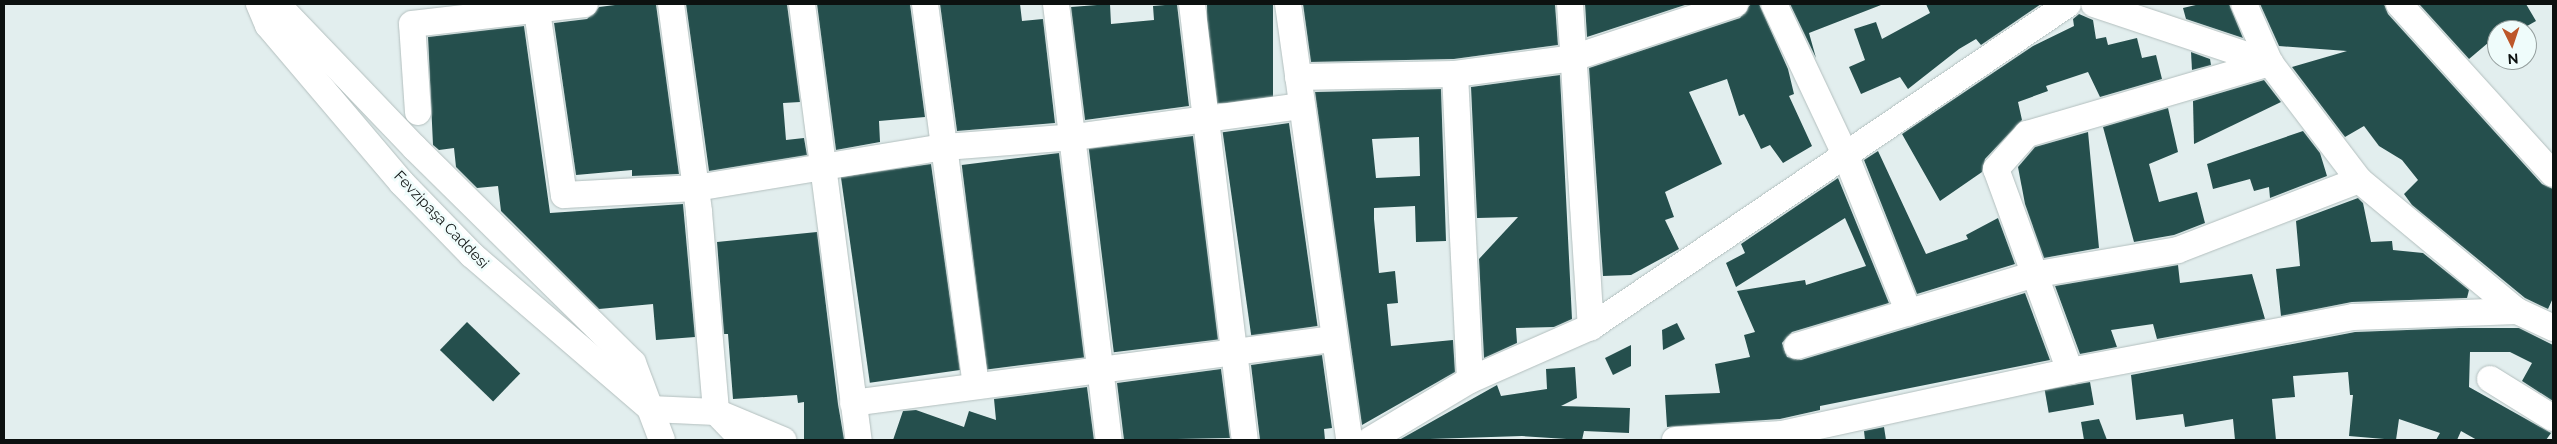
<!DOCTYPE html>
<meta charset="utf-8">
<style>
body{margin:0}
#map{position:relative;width:2557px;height:444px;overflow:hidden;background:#e2eeee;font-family:Raleway,sans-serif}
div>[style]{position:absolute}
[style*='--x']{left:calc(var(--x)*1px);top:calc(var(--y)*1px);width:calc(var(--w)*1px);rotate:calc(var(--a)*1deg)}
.building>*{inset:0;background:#254f4d;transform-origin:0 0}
.roads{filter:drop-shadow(0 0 1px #b3bfbe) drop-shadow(0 0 1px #b3bfbe)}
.minor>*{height:26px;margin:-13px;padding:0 13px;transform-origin:13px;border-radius:13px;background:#fff}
span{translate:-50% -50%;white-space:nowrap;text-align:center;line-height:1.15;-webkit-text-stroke:5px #effcfb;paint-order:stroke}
.street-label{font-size:15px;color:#0c1110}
.frame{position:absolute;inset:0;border:5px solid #0c1110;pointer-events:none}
.north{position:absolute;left:2487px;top:20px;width:50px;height:50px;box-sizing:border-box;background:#effcfb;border:1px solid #949e9d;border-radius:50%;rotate:176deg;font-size:14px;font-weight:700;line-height:20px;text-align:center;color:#0c1110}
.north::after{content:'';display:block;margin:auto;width:18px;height:22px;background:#bd572a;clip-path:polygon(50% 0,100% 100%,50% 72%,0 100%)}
</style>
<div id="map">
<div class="building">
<i style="clip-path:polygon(623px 4px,656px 4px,679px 174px,632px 176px,632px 170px,576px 175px,554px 23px,587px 19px,599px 7px)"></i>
<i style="clip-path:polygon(686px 4px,787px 4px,800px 102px,783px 103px,786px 140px,804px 138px,807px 155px,709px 171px)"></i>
<i style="clip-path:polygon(817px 4px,910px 4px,925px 117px,879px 121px,880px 142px,836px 150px)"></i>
<i style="clip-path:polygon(940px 4px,1020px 4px,1022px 21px,1043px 19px,1055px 123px,957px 131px)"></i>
<i style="clip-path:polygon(1110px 4px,1111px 24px,1154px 20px,1153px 6px,1177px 4px,1189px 106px,1085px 120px,1071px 7px)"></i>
<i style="left:1207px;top:4px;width:66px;height:99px"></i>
<i style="clip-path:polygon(1303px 4px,1555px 4px,1558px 45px,1454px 59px,1311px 62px)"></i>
<i style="clip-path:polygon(1585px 4px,1688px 4px,1587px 37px)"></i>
<i style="clip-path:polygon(1759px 4px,1788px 69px,1794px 94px,1789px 96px,1812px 146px,1783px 163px,1770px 145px,1761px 149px,1744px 114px,1739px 116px,1727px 79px,1689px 92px,1722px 164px,1665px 192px,1674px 217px,1665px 220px,1679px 249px,1631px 275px,1603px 276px,1589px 68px,1740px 18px,1750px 5px)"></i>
<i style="clip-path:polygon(1790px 4px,1881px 4px,1881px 5px,1809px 33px,1816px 58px)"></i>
<i style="clip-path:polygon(1926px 4px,2041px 4px,1981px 45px,1976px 39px,1959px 49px,1908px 89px,1900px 77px,1861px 94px,1849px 67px,1865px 60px,1854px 29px,1876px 22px,1882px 39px,1930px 13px)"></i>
<i style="clip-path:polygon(2200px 4px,2229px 4px,2243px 38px,2186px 19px,2183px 8px)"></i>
<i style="clip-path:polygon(2260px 4px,2384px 4px,2388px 14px,2542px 184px,2553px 189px,2553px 298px,2548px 309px,2525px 298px,2412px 205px,2404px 194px,2418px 180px,2402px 160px,2379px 146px,2364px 126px,2345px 137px,2292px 67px,2347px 51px,2279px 46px)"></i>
<i style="clip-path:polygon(2419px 4px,2526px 4px,2536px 21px,2520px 30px,2497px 30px,2497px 50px,2495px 37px,2469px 59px)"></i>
<i style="clip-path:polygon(2079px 14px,2093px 20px,2096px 39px,2106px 37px,2108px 45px,2137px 38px,2142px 58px,2156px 55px,2162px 79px,2100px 97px,2088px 72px,2046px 86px,2048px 91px,2018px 102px,2022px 120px,1985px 159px,1982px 172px,1940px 201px,1902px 134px,2033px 46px,2074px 26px,2073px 19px)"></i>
<i style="clip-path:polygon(524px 26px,550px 213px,683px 204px,695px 337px,656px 340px,653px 304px,599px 309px,501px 211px,498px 186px,477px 188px,456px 167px,454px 148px,439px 150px,433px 145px,428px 37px)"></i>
<i style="clip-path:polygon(2191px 52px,2210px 59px,2211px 65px,2192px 70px)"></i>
<i style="clip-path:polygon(1560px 75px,1572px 319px,1554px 327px,1516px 328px,1517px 343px,1484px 358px,1479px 259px,1518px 217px,1477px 218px,1471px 87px)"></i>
<i style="clip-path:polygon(2264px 80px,2281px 102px,2194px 144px,2193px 101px)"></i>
<i style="clip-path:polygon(evenodd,1441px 89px,1446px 241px,1416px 242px,1415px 206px,1374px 208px,1374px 219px,1379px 273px,1395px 271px,1398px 303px,1387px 304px,1391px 346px,1453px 340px,1455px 372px,1362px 425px,1315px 92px,1441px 89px,1419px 137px,1420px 176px,1376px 178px,1372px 139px,1419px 137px)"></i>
<i style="clip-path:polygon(2168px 108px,2178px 152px,2149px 164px,2159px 202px,2197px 192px,2205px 223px,2174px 235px,2134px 242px,2103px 127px)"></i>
<i style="left:1289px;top:123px;width:205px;height:67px;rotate:82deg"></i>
<i style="clip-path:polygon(2303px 131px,2320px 153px,2327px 176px,2270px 198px,2269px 187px,2254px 191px,2250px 179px,2213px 189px,2207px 164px)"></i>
<i style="clip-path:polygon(2088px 132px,2099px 248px,2044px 258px,2025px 204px,2018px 167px,2035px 147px)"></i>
<i style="left:1193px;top:136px;width:205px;height:105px;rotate:83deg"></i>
<i style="clip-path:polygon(1878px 151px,1926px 254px,1968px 239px,1966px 235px,1998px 218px,2015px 264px,1917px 294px,1864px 160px)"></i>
<i style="left:1059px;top:153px;width:206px;height:98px;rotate:83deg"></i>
<i style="left:931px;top:164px;width:208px;height:91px;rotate:82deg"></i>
<i style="clip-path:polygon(1838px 178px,1889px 303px,1792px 332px,1782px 343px,1787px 357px,1801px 360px,2025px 293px,2050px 360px,1820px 406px,1820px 410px,1780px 419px,1667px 427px,1665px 395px,1720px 393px,1715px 364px,1750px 357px,1744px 335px,1755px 332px,1737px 291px,1805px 280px,1806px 285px,1866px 266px,1845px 218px,1736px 287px,1726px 263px,1745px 253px,1741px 244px)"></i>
<i style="clip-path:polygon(2358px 198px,2363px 203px,2371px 242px,2392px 241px,2393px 250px,2423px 253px,2469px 290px,2467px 298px,2352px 302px,2281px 316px,2276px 269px,2300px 266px,2296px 221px)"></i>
<i style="clip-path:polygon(817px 232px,838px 404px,844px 439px,804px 440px,804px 402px,798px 403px,797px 395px,733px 399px,728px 334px,724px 334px,717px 242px)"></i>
<i style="clip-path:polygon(2178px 265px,2180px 283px,2252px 274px,2265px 319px,2157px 339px,2153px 324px,2111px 330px,2117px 347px,2080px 354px,2055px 286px)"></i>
<i style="left:467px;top:322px;width:74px;height:39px;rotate:44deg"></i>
<i style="clip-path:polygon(1677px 323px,1685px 339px,1663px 350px,1662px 330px)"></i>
<i style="clip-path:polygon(2459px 328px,2519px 328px,2553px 345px,2553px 401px,2522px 381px,2532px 363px,2510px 352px,2470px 352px,2469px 387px,2551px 433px,2546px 440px,2477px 440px,2461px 431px,2457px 440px,2436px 440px,2440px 433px,2399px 419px,2396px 440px,2349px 436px,2353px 395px,2350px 395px,2348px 372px,2293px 376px,2295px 397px,2272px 399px,2276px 440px,2235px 440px,2233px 419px,2185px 427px,2183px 414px,2136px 420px,2131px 375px,2355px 332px)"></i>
<i style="clip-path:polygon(1631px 345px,1631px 366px,1613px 375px,1605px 358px)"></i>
<i style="clip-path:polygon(1322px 355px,1332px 428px,1324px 429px,1325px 440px,1260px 440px,1251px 365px)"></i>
<i style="clip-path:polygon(1575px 367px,1577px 398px,1561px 406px,1630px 408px,1629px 433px,1584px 431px,1582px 440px,1522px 436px,1399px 440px,1497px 385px,1501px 396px,1547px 389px,1546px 369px)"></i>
<i style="clip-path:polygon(1221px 369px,1230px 438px,1124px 440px,1117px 383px)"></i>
<i style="left:2090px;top:382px;width:23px;height:46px;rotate:80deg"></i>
<i style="clip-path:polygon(1087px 387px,1094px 440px,893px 440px,903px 411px,916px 410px,964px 427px,969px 411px,996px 420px,994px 399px)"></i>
<i style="clip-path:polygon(2099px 419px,2107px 440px,2084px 440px,2081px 422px)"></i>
<i style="clip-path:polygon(1884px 427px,1886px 440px,1865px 440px,1864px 431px)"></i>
</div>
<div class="roads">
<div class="minor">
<i style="--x:259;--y:4;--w:23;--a:67"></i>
<i style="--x:268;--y:25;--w:207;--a:49.7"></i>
<i style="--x:402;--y:183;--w:100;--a:45.8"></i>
<i style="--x:472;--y:255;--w:236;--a:40.7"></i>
<i style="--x:651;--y:409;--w:65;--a:2.6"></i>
<i style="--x:716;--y:412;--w:39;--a:46"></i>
<i style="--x:277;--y:4;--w:199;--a:46.2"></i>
<i style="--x:415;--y:148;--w:306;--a:44.6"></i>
<i style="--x:633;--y:363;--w:82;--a:69.4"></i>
<i style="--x:536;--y:4;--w:193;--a:81.7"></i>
<i style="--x:564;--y:195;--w:132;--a:-3"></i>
<i style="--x:696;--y:188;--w:252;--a:-9.4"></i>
<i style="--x:945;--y:147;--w:129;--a:-4.4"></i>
<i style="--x:1074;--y:137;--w:228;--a:-7.8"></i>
<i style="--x:671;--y:4;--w:210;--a:82.3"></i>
<i style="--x:699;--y:212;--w:201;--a:85.1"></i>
<i style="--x:716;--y:412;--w:73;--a:22.7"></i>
<i style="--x:802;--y:4;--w:440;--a:82.6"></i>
<i style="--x:925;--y:4;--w:385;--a:82.4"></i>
<i style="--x:1056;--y:4;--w:439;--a:83.1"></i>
<i style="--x:1192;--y:4;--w:439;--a:83.1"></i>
<i style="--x:1288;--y:4;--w:440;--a:82"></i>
<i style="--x:1570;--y:4;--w:324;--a:86.3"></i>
<i style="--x:1774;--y:4;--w:166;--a:64.7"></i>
<i style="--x:1845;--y:154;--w:171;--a:68.1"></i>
<i style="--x:2094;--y:4;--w:186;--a:18.5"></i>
<i style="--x:2270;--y:63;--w:147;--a:52.7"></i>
<i style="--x:2359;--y:180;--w:205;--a:39.7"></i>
<i style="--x:2399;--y:4;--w:229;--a:47.8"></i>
<i style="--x:1455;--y:74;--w:306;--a:87.2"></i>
<i style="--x:1298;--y:77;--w:157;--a:-1.1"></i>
<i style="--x:1455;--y:74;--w:119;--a:-7.7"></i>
<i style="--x:1573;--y:58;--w:171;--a:-18.4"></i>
<i style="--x:418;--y:112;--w:88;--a:-93.9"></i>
<i style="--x:412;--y:24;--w:174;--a:-6.6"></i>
<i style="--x:1797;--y:346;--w:245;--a:-16.8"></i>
<i style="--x:2032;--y:275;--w:148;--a:-9.7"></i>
<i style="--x:2178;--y:250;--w:194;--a:-21.1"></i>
<i style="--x:2070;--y:371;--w:215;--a:-110.1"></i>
<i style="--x:1996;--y:169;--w:47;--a:-48.5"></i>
<i style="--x:2027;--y:134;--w:253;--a:-16.3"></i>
<i style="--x:2270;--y:63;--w:64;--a:-113.8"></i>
<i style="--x:2490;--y:379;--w:74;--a:31.8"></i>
<i style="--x:853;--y:403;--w:483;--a:-7.6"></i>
<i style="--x:1370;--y:440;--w:117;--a:-31"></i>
<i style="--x:1470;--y:380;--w:132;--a:-23.7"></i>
<i style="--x:1591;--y:327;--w:576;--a:-34.1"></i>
<i style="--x:1675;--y:440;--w:107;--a:-3.2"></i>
<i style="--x:1782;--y:434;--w:295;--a:-12.3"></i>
<i style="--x:2070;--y:371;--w:288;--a:-10.8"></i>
<i style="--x:2353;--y:317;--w:164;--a:-2.1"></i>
<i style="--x:2517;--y:311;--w:40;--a:25"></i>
</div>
</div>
<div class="street-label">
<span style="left:441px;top:220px;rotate:46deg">Fevzipaşa Caddesi</span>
</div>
<div class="frame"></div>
<div class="north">N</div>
</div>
